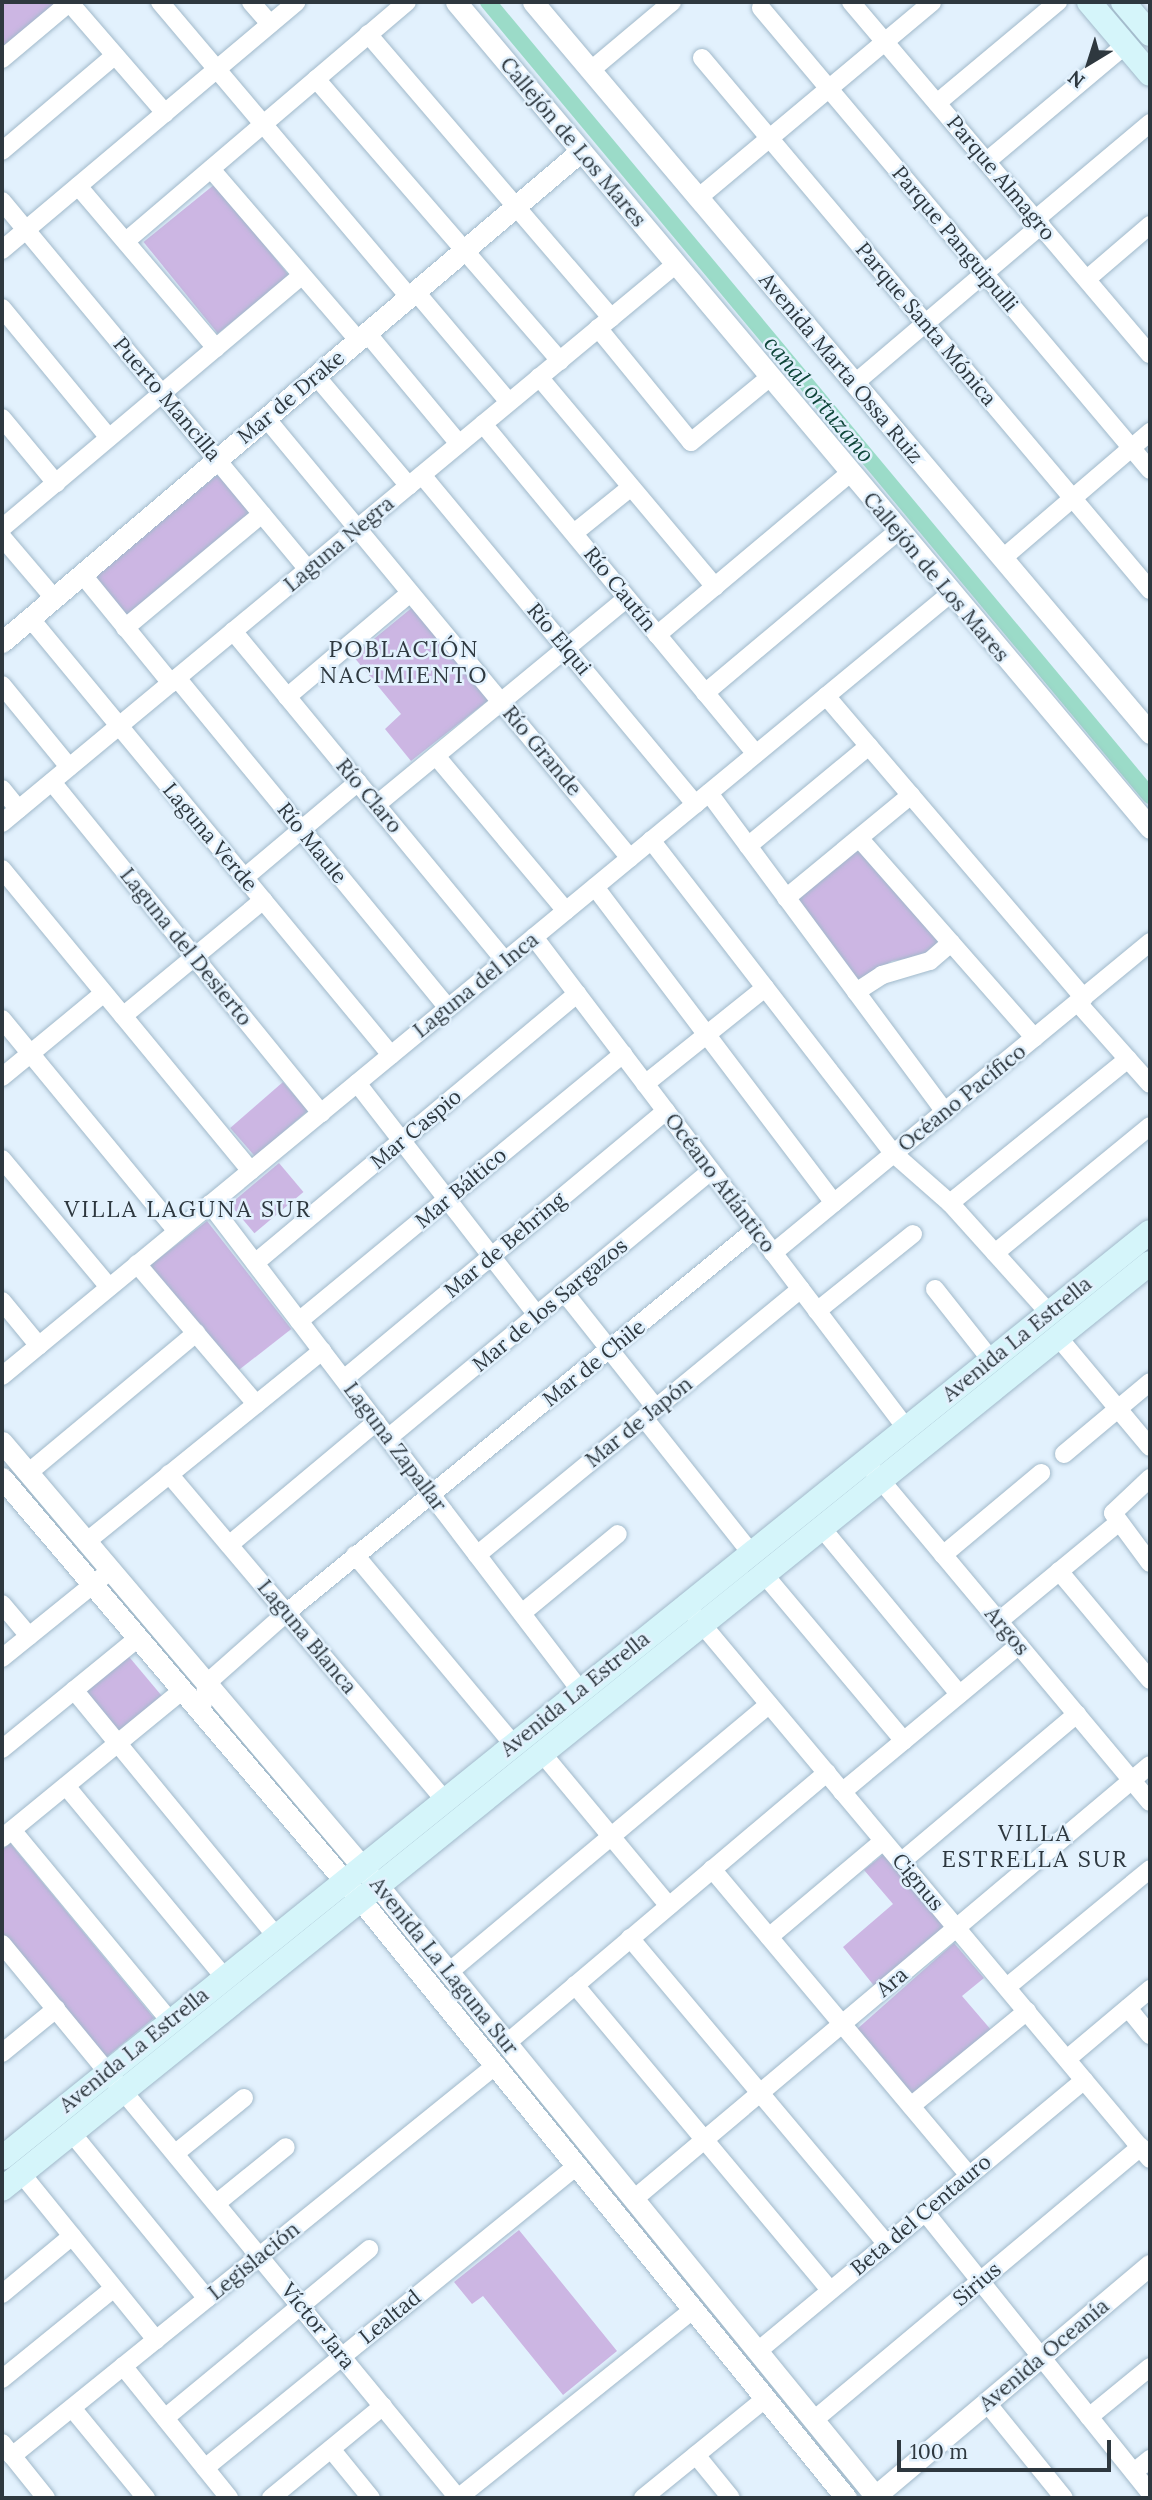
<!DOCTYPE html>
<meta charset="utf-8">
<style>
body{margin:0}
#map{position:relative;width:1152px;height:2500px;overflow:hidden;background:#e2f1fd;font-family:Lora,serif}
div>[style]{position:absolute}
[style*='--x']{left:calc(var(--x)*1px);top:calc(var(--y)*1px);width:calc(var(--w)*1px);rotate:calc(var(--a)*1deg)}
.green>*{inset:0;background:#ccb6e3;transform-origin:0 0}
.canal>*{height:16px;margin:-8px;padding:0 8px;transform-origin:8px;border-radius:8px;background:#9bdbc8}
.roads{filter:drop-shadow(0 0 2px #a1b9ca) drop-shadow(0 0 2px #a1b9ca)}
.minor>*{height:18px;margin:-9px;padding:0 9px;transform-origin:9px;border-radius:9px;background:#fff}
.tertiary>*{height:21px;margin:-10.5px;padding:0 10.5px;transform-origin:10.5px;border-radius:10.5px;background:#fff}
.secondary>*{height:24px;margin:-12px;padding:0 12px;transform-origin:12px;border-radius:12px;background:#d5f5fa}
span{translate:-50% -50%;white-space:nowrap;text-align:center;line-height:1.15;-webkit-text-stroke:5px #e2f1fd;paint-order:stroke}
.street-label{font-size:21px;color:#2e383f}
.water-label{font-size:23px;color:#0e4539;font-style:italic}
.neighbourhood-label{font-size:23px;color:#2e383f;letter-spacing:2px}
.frame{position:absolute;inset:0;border:4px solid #2e383f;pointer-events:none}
.north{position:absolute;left:1054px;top:28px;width:70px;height:70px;-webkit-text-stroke:5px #e2f1fd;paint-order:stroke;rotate:218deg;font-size:19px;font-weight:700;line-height:28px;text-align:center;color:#2e383f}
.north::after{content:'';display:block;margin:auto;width:24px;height:32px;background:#2e383f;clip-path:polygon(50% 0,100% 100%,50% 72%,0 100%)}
.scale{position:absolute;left:897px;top:2440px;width:214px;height:32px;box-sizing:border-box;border:4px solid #2e383f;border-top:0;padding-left:9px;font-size:21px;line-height:24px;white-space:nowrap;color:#2e383f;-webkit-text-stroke:5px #e2f1fd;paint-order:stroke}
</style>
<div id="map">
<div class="green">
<i style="clip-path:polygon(2px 2px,58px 2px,2px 50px)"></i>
<i style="left:215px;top:184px;width:118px;height:92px;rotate:51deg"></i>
<i style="left:221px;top:472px;width:55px;height:168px;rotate:51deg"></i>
<i style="clip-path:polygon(414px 606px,490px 699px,411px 761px,385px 729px,401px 714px,353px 656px)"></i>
<i style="clip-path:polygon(861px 845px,944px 942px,927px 956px,892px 961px,858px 982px,796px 898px)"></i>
<i style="left:283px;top:1082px;width:38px;height:70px;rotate:49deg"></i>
<i style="left:279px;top:1163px;width:38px;height:64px;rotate:50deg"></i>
<i style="left:207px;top:1221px;width:137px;height:72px;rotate:52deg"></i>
<i style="left:125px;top:1652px;width:62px;height:59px;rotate:50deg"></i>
<i style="clip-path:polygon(10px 1843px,154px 2018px,104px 2059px,2px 1934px,2px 1850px)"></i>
<i style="clip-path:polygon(885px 1853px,946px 1927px,875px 1987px,843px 1947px,893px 1904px,864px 1870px)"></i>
<i style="clip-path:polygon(954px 1943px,984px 1978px,962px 1996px,992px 2031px,914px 2096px,856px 2030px)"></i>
<i style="clip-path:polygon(519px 2230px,617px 2351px,563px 2395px,483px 2296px,472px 2304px,454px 2282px)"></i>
</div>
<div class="canal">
<i style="--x:488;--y:2;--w:1034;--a:50.18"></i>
</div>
<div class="roads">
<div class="minor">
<i style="--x:69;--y:2;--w:147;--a:49.1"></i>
<i style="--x:160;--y:2;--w:386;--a:49.8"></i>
<i style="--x:251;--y:2;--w:29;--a:49"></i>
<i style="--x:851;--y:2;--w:462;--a:49.7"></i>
<i style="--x:761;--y:8;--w:604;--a:49.9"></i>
<i style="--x:368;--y:34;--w:374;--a:49.4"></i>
<i style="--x:702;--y:58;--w:696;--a:49.9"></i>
<i style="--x:2;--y:59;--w:89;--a:-40"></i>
<i style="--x:591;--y:70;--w:106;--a:-40"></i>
<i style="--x:316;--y:79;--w:373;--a:49.1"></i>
<i style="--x:937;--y:103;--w:158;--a:-39.9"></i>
<i style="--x:2;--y:151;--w:148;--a:-40.3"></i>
<i style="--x:987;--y:161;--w:180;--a:-40"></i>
<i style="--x:211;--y:169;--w:225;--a:49.3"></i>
<i style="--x:78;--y:186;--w:213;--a:49.6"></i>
<i style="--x:698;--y:198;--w:305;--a:-39.9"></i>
<i style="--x:2;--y:201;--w:479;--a:50.3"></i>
<i style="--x:1036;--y:219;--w:149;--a:-40.1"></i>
<i style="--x:126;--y:241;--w:369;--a:-40.4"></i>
<i style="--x:2;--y:250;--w:385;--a:-40.1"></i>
<i style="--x:1087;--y:279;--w:83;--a:-40.6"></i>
<i style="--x:416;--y:292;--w:144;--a:49.8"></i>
<i style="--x:2;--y:308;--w:168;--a:50.5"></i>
<i style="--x:598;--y:328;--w:147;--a:50.8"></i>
<i style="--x:691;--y:442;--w:102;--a:-39.4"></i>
<i style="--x:367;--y:333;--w:144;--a:50.3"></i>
<i style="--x:316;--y:376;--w:144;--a:49.8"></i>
<i style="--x:539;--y:377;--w:274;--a:50"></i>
<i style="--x:855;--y:383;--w:244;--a:-40.3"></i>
<i style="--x:2;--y:418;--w:85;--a:50.3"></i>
<i style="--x:266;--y:418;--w:571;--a:50.4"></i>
<i style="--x:483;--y:424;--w:428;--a:50.4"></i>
<i style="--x:422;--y:475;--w:428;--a:50.3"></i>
<i style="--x:2;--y:528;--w:392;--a:-40.1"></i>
<i style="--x:574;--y:533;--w:73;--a:-38.9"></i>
<i style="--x:2;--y:537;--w:80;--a:49.6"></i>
<i style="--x:1003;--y:558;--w:194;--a:-40.6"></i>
<i style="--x:82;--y:574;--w:141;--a:50.8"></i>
<i style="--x:30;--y:618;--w:567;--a:50.44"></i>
<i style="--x:125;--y:628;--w:178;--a:-39.8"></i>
<i style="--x:233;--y:631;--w:428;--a:50.5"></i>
<i style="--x:657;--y:635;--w:252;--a:-40"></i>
<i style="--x:177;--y:678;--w:427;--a:50.6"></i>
<i style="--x:2;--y:685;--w:106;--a:50.7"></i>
<i style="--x:705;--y:693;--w:252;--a:-40"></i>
<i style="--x:826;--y:696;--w:397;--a:49.5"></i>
<i style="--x:287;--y:697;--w:161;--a:-40.2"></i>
<i style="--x:436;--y:756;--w:202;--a:50"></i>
<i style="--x:52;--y:782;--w:427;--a:50.9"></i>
<i style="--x:2;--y:789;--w:26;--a:51"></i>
<i style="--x:709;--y:793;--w:397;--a:53.5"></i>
<i style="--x:376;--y:805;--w:325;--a:-39.5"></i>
<i style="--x:2;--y:823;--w:876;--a:-39.67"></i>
<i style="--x:859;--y:838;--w:266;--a:48.7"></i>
<i style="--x:651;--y:840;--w:397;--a:52.3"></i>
<i style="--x:894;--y:1154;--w:74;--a:41.2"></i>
<i style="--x:950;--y:1203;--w:148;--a:48"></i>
<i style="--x:748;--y:846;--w:157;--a:-39.6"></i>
<i style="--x:2;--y:869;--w:391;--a:50.5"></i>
<i style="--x:244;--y:878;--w:149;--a:-40.1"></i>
<i style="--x:595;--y:887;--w:396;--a:52.9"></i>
<i style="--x:786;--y:898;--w:162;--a:-39.5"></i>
<i style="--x:534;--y:937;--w:616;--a:52.85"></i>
<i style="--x:856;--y:992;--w:31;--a:-33"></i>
<i style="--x:882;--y:975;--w:50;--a:-16.3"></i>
<i style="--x:930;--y:961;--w:28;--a:-41"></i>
<i style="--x:1078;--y:1003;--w:108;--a:48.4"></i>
<i style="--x:123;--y:1016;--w:182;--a:-39.6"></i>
<i style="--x:2;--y:1019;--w:275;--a:50.5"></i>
<i style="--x:2;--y:1077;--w:132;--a:-39.5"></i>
<i style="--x:357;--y:1083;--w:294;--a:52.2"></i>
<i style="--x:645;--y:1084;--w:154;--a:-38.7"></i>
<i style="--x:2;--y:1159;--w:167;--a:50.1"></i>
<i style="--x:950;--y:1203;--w:229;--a:-39"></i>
<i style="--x:210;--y:1204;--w:611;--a:52.72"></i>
<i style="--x:773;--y:1253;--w:489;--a:-39.5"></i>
<i style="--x:995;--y:1253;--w:200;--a:-39.3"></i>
<i style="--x:255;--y:1263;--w:420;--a:-39.9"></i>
<i style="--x:137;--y:1264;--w:184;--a:49.6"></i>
<i style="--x:935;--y:1289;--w:90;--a:51.7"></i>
<i style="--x:564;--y:1292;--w:148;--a:51.6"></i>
<i style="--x:2;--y:1301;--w:58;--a:50.6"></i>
<i style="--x:817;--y:1311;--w:123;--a:-38.7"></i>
<i style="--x:299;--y:1321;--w:420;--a:-39.5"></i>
<i style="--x:1058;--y:1337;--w:143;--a:50.1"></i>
<i style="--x:2;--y:1376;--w:1229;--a:-39.52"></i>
<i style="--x:344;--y:1379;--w:419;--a:-39.8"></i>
<i style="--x:644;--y:1418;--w:172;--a:51.6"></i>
<i style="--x:388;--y:1438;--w:419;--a:-39.6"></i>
<i style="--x:1064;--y:1454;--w:112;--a:-39.9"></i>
<i style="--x:874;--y:1472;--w:430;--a:50.1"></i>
<i style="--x:28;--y:1473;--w:219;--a:-39.8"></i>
<i style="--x:169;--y:1474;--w:426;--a:49.8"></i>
<i style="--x:1150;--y:1478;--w:51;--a:136.6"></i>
<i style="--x:1113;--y:1513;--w:62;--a:53.5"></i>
<i style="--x:821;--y:1527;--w:217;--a:50.4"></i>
<i style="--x:86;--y:1542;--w:304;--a:-39"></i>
<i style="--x:229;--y:1545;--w:192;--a:-39.9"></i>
<i style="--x:355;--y:1555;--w:246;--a:50.1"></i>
<i style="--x:477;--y:1555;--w:419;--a:-39.4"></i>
<i style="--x:943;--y:1555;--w:128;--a:-39.9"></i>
<i style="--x:1059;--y:1571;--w:142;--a:50.1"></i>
<i style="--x:763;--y:1573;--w:219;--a:50"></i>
<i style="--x:2;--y:1604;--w:42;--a:49.8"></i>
<i style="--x:522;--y:1613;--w:124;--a:-39.5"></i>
<i style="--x:696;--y:1617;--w:707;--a:50.05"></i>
<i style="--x:999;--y:1621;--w:154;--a:-39.5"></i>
<i style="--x:2;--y:1658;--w:140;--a:-38.9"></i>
<i style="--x:74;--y:1690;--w:317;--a:50.6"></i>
<i style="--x:201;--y:1712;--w:30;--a:-78"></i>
<i style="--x:207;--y:1683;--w:106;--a:-41.5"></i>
<i style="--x:286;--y:1613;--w:607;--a:-39.25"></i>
<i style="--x:2;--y:1749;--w:176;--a:-39.2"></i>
<i style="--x:541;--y:1752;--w:200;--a:50.3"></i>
<i style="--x:66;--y:1786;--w:248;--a:50.4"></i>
<i style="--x:842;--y:1792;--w:230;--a:-39.7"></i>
<i style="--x:12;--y:1830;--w:248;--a:50.4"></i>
<i style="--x:2;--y:1838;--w:234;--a:-39.3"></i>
<i style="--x:901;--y:1862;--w:230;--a:-40.1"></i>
<i style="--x:712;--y:1869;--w:400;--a:50"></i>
<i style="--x:769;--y:1937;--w:149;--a:-40.1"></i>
<i style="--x:630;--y:1938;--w:400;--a:50"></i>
<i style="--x:2;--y:1944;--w:718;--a:50.54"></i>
<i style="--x:449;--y:1972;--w:417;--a:-39.9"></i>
<i style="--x:575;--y:1985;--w:398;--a:50.1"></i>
<i style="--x:1007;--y:1987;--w:185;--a:-39.5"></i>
<i style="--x:1128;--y:2008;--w:35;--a:51"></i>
<i style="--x:507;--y:2043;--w:419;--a:-40.2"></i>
<i style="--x:2;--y:2053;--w:70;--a:-39.2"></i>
<i style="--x:1067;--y:2059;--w:109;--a:-40.1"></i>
<i style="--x:911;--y:2106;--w:150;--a:-39.3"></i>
<i style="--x:71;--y:2132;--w:215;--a:50.8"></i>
<i style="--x:177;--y:2152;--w:86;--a:-38.9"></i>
<i style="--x:21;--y:2173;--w:215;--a:51"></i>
<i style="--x:634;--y:2199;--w:674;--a:-40.07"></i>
<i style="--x:218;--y:2202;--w:87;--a:-39"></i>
<i style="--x:925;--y:2212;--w:360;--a:51.3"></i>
<i style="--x:2;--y:2294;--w:91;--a:-39.6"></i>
<i style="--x:758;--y:2351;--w:424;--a:-39.7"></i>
<i style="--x:123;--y:2366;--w:169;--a:51.2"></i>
<i style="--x:2;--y:2379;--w:144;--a:-39.1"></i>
<i style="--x:987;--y:2403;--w:122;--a:51"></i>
<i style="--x:72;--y:2408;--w:117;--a:50.6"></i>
<i style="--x:1089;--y:2417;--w:79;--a:-39.3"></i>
<i style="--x:165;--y:2418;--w:265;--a:-39.6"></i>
<i style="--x:814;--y:2420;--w:426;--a:-39.9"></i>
<i style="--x:2;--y:2443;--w:70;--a:51.3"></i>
<i style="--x:331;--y:2449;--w:63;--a:50.8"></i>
<i style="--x:696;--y:2455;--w:55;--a:50.9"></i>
<i style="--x:12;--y:2456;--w:621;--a:-38.92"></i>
<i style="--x:205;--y:2468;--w:478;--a:-39.1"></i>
<i style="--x:1134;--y:2472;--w:21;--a:-39"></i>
<i style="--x:271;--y:2498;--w:145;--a:-39.4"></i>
<i style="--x:458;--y:2498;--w:301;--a:-38.7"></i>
<i style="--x:643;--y:2498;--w:157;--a:-39.1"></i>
</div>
<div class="tertiary">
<i style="--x:456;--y:2;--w:1079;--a:49.96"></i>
<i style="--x:533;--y:2;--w:957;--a:49.83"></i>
<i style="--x:2;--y:642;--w:759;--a:-40.3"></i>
<i style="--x:2;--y:1442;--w:578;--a:49.7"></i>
<i style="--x:376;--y:1883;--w:793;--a:50.83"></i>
<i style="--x:2;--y:1478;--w:551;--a:49.64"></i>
<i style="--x:359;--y:1898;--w:773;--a:50.93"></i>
<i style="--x:873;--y:2498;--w:362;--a:-40.1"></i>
</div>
<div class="secondary">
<i style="--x:1089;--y:2;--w:94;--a:49.7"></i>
<i style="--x:1123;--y:2;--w:42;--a:49.8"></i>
<i style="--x:2;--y:2158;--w:1475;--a:-38.89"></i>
<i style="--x:2;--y:2189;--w:1475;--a:-38.89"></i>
</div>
</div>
<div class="street-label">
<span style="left:573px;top:142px;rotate:50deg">Callejón de Los Mares</span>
<span style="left:1001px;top:178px;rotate:50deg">Parque Almagro</span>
<span style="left:955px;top:239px;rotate:50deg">Parque Panguipulli</span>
<span style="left:926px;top:324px;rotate:50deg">Parque Santa Mónica</span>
<span style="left:841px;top:368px;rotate:50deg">Avenida Marta Ossa Ruiz</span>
<span style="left:291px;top:397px;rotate:-40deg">Mar de Drake</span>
<span style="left:167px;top:399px;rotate:50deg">Puerto Mancilla</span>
<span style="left:339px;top:544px;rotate:-40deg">Laguna Negra</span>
<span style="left:936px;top:577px;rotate:50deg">Callejón de Los Mares</span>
<span style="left:620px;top:589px;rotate:51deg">Río Cautín</span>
<span style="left:559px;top:639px;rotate:50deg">Río Elqui</span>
<span style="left:542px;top:751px;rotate:50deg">Río Grande</span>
<span style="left:369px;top:796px;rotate:50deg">Río Claro</span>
<span style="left:210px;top:837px;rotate:50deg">Laguna Verde</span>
<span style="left:312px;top:843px;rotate:51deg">Río Maule</span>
<span style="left:186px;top:947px;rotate:51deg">Laguna del Desierto</span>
<span style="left:476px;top:985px;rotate:-39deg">Laguna del Inca</span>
<span style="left:962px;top:1098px;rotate:-39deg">Océano Pacífico</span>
<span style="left:416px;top:1129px;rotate:-40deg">Mar Caspio</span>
<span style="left:720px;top:1183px;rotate:53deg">Océano Atlántico</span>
<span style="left:461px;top:1188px;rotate:-40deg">Mar Báltico</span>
<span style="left:505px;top:1245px;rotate:-40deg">Mar de Behring</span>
<span style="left:550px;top:1305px;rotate:-40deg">Mar de los Sargazos</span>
<span style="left:1017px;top:1339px;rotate:-39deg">Avenida La Estrella</span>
<span style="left:594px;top:1363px;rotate:-39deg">Mar de Chile</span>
<span style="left:639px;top:1422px;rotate:-39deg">Mar de Japón</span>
<span style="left:395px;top:1447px;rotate:53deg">Laguna Zapallar</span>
<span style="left:1007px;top:1631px;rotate:50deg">Argos</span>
<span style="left:307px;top:1637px;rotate:50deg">Laguna Blanca</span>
<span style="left:575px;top:1694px;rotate:-39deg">Avenida La Estrella</span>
<span style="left:918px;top:1882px;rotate:50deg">Cignus</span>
<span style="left:444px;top:1966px;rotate:51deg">Avenida La Laguna Sur</span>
<span style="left:892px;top:1982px;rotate:-40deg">Ara</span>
<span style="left:134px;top:2050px;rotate:-39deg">Avenida La Estrella</span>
<span style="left:921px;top:2215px;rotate:-40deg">Beta del Centauro</span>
<span style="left:254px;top:2261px;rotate:-39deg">Legislación</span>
<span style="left:977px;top:2284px;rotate:-40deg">Sirius</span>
<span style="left:390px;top:2317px;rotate:-39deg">Lealtad</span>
<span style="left:318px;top:2326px;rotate:51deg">Víctor Jara</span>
<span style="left:1044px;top:2355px;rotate:-40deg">Avenida Oceanía</span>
</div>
<div class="water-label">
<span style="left:819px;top:399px;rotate:50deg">canal ortuzano</span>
</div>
<div class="neighbourhood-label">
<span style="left:404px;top:662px">POBLACIÓN<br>NACIMIENTO</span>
<span style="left:188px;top:1209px">VILLA LAGUNA SUR</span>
<span style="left:1035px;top:1846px">VILLA<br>ESTRELLA SUR</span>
</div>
<div class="frame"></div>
<div class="north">N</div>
<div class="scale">100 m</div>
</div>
